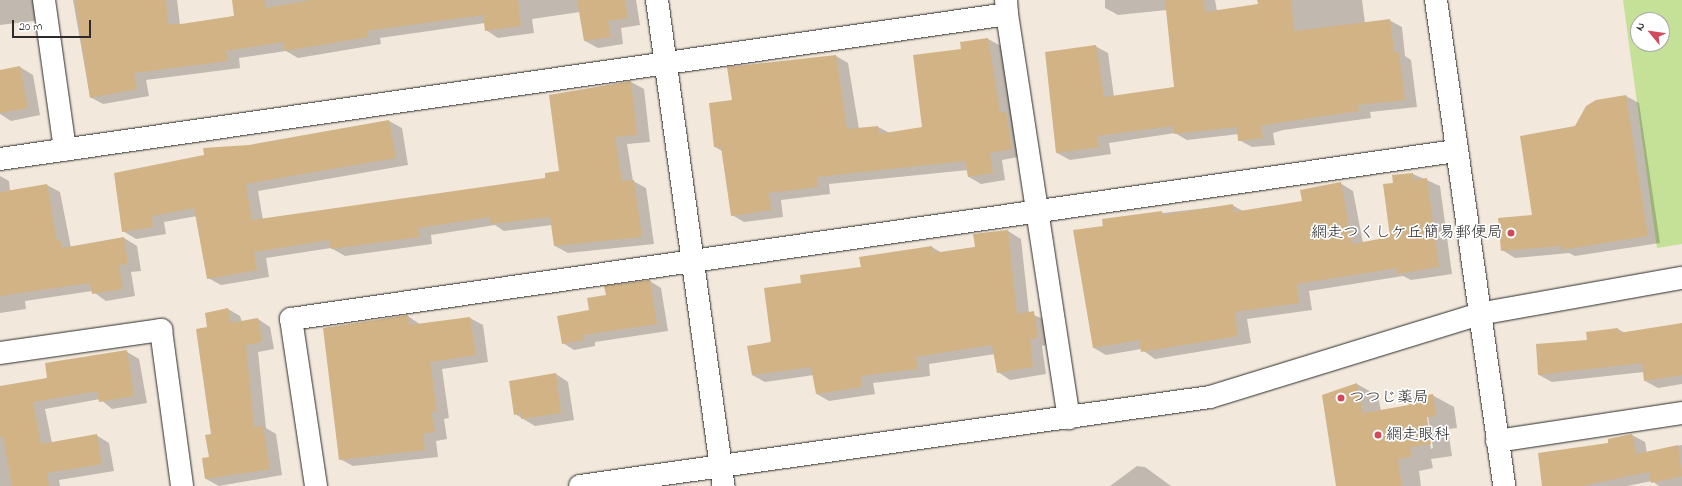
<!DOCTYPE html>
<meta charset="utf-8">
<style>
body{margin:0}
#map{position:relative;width:1682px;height:486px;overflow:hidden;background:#f2e8db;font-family:"Indie Flower","Klee One",sans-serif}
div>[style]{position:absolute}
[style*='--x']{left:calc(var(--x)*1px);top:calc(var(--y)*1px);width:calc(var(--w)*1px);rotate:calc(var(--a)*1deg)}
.green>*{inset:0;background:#c5e097}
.shadow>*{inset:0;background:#0003}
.building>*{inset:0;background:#d2b386}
.roads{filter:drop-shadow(0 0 1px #2b2b2b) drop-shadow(0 0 1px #2b2b2b)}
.street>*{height:22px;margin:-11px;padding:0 11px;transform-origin:11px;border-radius:11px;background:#fff}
.secondary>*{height:22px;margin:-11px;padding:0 11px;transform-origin:11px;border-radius:11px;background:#fff}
.dots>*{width:11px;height:11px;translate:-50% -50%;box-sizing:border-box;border:2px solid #fff;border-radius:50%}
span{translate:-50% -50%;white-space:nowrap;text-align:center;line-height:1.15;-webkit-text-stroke:3.5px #fff;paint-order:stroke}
.poi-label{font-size:16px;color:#2b2b2b}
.right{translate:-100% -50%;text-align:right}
.left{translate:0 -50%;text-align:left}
.north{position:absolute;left:1630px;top:12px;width:40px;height:40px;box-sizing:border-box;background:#fff;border:1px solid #aaa;border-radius:50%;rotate:299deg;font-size:11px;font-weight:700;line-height:16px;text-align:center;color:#2b2b2b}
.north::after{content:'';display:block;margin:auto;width:14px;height:18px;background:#d1495b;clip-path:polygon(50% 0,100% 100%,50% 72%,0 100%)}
.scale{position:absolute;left:12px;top:20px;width:79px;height:18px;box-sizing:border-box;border:2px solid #2b2b2b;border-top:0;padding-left:5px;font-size:12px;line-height:14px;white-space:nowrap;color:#2b2b2b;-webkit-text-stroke:3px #fff;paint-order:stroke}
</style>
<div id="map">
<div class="green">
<i style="clip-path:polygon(evenodd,1623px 0,1682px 0,1682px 244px,1657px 248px,1623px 0,1638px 20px,1662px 20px,1662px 44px,1638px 44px,1638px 20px)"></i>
</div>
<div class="shadow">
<i style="clip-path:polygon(0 0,38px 0,41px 20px,0 25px)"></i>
<i style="clip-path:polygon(73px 0,177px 0,180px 25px,235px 16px,233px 0,636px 0,640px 25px,621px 28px,623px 44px,598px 48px,585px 41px,580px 12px,532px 19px,534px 33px,498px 38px,486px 30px,485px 23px,380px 38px,381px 44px,298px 58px,286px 51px,239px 58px,240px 68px,146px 80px,149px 96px,103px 104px,90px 97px)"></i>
<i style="clip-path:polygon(1105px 0,1215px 0,1217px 11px,1259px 5px,1258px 0,1362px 0,1365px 23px,1389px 20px,1402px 27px,1405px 56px,1411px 60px,1417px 107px,1370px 112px,1371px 118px,1283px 130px,1273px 133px,1275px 145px,1252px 147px,1239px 140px,1239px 134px,1187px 140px,1175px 133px,1109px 143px,1111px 154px,1070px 160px,1057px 153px,1095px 46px,1108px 53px,1114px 97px,1175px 88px,1167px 10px,1118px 15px,1105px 8px)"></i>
<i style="clip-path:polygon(988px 39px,1001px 46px,1024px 156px,1002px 160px,1005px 180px,981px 184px,969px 177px,968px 170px,829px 184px,830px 194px,781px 200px,783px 217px,744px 222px,732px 215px,722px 151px,715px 147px,733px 101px,836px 56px,848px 63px,859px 129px,878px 127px,890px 133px,923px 128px,962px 50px,961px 43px)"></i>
<i style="clip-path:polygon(20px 67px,33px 75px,40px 115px,11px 121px,0 114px,0 71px)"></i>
<i style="clip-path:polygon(631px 82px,644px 89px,650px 142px,627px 144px,633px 181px,646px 188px,654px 244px,568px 253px,555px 246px,552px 225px,504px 231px,495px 225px,431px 235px,432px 244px,396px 249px,345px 256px,331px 248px,266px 258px,269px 277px,221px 285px,208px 278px,197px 216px,164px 222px,166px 234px,136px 239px,123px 231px,249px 146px,389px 121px,402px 128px,408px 165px,258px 191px,263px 220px,546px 179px,560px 172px)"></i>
<i style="clip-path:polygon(1626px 96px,1639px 103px,1660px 243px,1575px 256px,1569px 253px,1515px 258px,1502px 250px,1533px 216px,1576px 127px)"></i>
<i style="clip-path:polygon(1413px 174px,1440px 186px,1452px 274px,1411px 280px,1403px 276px,1309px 291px,1312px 310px,1247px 319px,1251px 343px,1155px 359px,1141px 349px,1106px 355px,1094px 348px,1103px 220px,1232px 205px,1243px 211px,1304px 202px,1340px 183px,1353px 191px,1363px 243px,1391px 238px,1394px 183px)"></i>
<i style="clip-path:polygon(0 176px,9px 181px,10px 191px,47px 185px,60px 192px,71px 248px,124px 238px,137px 246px,141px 271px,131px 272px,135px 296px,106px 301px,92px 291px,25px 301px,26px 309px,0 313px)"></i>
<i style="clip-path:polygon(1008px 231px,1021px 239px,1029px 313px,1046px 320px,1050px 344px,1042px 346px,1046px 374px,1010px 380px,998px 372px,995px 354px,929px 364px,930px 376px,873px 383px,875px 394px,829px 401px,817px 394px,814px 375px,765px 382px,752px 375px,802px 284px,932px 247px,942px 253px,976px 247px)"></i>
<i style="clip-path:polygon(650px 281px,661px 288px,668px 331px,595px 342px,595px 346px,574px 350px,563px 343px,607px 296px)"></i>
<i style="clip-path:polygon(228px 309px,240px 316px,242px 322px,258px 319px,270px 327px,274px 349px,258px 352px,266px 428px,276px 434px,282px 475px,219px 486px,206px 479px,212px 435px,208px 328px)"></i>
<i style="clip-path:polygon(408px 316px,421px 325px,470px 318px,483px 325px,488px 362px,442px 369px,449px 418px,444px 419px,447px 439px,436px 441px,438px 457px,353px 466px,340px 459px)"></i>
<i style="clip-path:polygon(1682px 324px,1682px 384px,1658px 388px,1645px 381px,1644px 372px,1552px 382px,1539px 375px,1537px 345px,1588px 341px,1618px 329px,1625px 333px)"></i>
<i style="clip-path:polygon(127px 352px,139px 359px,147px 403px,112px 409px,100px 399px,45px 409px,52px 443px,96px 435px,109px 443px,114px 471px,59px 480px,60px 486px,0 486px,0 387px,49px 378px)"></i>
<i style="clip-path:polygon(556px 374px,568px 382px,574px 420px,535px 426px,515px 414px)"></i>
<i style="clip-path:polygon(evenodd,1357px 384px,1378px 396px,1381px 411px,1410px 406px,1432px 395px,1454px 407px,1457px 428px,1448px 429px,1452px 456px,1431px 459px,1433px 468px,1419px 471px,1421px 486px,1339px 486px,1357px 384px,1426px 417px,1428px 417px,1433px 448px,1431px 449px,1426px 417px)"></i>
<i style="clip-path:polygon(1632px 435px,1645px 442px,1647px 453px,1682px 445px,1682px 486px,1659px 486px,1652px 481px,1627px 486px,1543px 486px,1610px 444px)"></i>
<i style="clip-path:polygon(1137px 466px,1145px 467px,1171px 486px,1110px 486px)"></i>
</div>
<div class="building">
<i style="clip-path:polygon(75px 0,166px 0,168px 24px,181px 24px,234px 16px,232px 0,265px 0,266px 8px,311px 0,518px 0,521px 26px,485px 31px,483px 15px,367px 31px,368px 37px,285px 51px,283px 42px,226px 51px,228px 61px,134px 73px,137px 89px,90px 98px)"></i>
<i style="clip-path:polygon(577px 0,625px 0,628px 18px,608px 21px,611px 37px,584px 41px)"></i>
<i style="clip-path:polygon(1165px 0,1204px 0,1205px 12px,1258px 4px,1257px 0,1291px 0,1294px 31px,1390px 19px,1394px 52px,1399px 52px,1405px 100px,1358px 105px,1359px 111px,1270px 124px,1261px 126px,1263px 138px,1238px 141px,1237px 127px,1174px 134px,1173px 126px,1097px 136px,1099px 147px,1056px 153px,1045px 52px,1096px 45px,1104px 97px,1174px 87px)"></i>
<i style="clip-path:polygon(988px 38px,1000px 112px,1006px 112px,1012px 149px,990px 153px,993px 173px,968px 177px,965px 161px,817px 177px,818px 187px,768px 193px,771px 210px,731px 216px,721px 147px,714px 147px,709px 103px,732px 100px,727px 67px,836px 55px,847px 129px,878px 126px,879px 134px,922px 127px,913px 55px,961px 49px,960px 42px)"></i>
<i style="clip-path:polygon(20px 66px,28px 108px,0 113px,0 70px)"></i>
<i style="clip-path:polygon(631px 81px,637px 135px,615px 137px,622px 181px,634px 180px,642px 237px,554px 246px,550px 217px,491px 224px,490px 217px,418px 228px,420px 237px,383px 242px,331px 249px,329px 240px,254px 252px,257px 270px,207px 279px,194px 208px,152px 216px,153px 227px,122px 232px,114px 173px,204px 155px,203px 148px,249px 145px,389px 120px,396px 158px,246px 184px,252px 220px,545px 178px,545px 173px,559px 171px,549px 95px)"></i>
<i style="clip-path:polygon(1626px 95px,1648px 236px,1561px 250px,1561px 246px,1501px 251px,1498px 218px,1532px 215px,1520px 136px,1575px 126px,1586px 106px,1596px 100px)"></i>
<i style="clip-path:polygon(1413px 173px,1414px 180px,1427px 178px,1439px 267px,1397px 274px,1396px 268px,1297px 284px,1299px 303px,1235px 312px,1238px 336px,1141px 352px,1139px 340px,1093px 348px,1073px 230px,1103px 226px,1102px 219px,1162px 211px,1163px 215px,1233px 204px,1234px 212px,1302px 201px,1300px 190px,1341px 182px,1352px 244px,1390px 237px,1383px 184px,1393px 183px,1392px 175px)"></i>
<i style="clip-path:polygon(47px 184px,57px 241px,61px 241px,62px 248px,124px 237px,128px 264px,119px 265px,123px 289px,92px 294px,90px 283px,0 296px,0 192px)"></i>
<i style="clip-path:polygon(1008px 230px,1017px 314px,1034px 311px,1038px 338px,1030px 339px,1033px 367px,997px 373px,992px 345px,916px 357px,918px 369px,861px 376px,862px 387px,816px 394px,811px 367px,752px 375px,747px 346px,771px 342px,764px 288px,801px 283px,800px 275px,861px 267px,859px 257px,932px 246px,933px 253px,975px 247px,973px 234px)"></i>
<i style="clip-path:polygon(650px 280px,657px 324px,584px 335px,584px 340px,562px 344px,557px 316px,589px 310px,587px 298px,606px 295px,604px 286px)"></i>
<i style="clip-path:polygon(228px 308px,231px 323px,258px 318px,262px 342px,246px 345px,254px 427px,263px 426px,270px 469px,205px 479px,202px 458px,209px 457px,205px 435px,211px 434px,196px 329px,207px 327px,205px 313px)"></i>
<i style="clip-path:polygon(408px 315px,409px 325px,470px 317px,476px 355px,430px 362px,437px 411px,431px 412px,435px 432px,423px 434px,425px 450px,339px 460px,323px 328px)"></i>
<i style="clip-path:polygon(1682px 323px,1682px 375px,1644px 381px,1642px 363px,1538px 375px,1536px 344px,1587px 340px,1586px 332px,1618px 328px,1619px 333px)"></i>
<i style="clip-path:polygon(127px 350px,134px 396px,99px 402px,97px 391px,33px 402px,41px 444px,97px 434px,102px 464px,47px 473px,49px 486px,12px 486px,3px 437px,0 437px,0 386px,47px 378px,45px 363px)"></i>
<i style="clip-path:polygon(556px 373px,561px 413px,521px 419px,521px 413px,514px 415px,509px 381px)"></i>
<i style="clip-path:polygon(1357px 383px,1363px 413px,1409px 405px,1407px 398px,1433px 394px,1436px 416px,1427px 417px,1431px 444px,1410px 447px,1412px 457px,1398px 459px,1402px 486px,1336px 486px,1322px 395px)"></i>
<i style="clip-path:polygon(1632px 434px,1636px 454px,1678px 445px,1682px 476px,1651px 483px,1649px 472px,1581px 486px,1542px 486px,1538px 453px,1608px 443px,1608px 439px)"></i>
</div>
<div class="roads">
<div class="street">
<i style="--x:44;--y:0;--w:151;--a:82"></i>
<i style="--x:1436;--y:0;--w:491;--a:82"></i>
<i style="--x:1007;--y:14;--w:409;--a:81.3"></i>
<i style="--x:0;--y:159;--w:1017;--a:-8.19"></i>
<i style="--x:1007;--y:14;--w:14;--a:-94"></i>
<i style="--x:0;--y:353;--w:163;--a:-8.1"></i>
<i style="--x:161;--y:330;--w:157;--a:82.3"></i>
<i style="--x:1497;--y:441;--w:187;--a:-8.6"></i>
<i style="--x:316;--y:486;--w:169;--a:-98.5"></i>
<i style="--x:291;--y:319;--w:1176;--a:-8.21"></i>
<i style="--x:580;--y:486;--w:636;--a:-8.04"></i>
<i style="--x:1210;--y:397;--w:282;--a:-17.1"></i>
<i style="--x:1479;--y:314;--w:206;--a:-10.1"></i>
</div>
<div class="secondary">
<i style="--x:657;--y:0;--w:491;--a:82.2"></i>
</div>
</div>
<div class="dots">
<i style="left:1511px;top:233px;background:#d1495b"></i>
<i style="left:1341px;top:398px;background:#d1495b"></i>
<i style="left:1378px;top:435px;background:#d1495b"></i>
</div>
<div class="poi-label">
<span class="right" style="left:1503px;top:233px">網走つくしケ丘簡易郵便局</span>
<span class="left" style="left:1349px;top:398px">つつじ薬局</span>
<span class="left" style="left:1386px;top:435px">網走眼科</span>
</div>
<div class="north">N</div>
<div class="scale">20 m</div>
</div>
